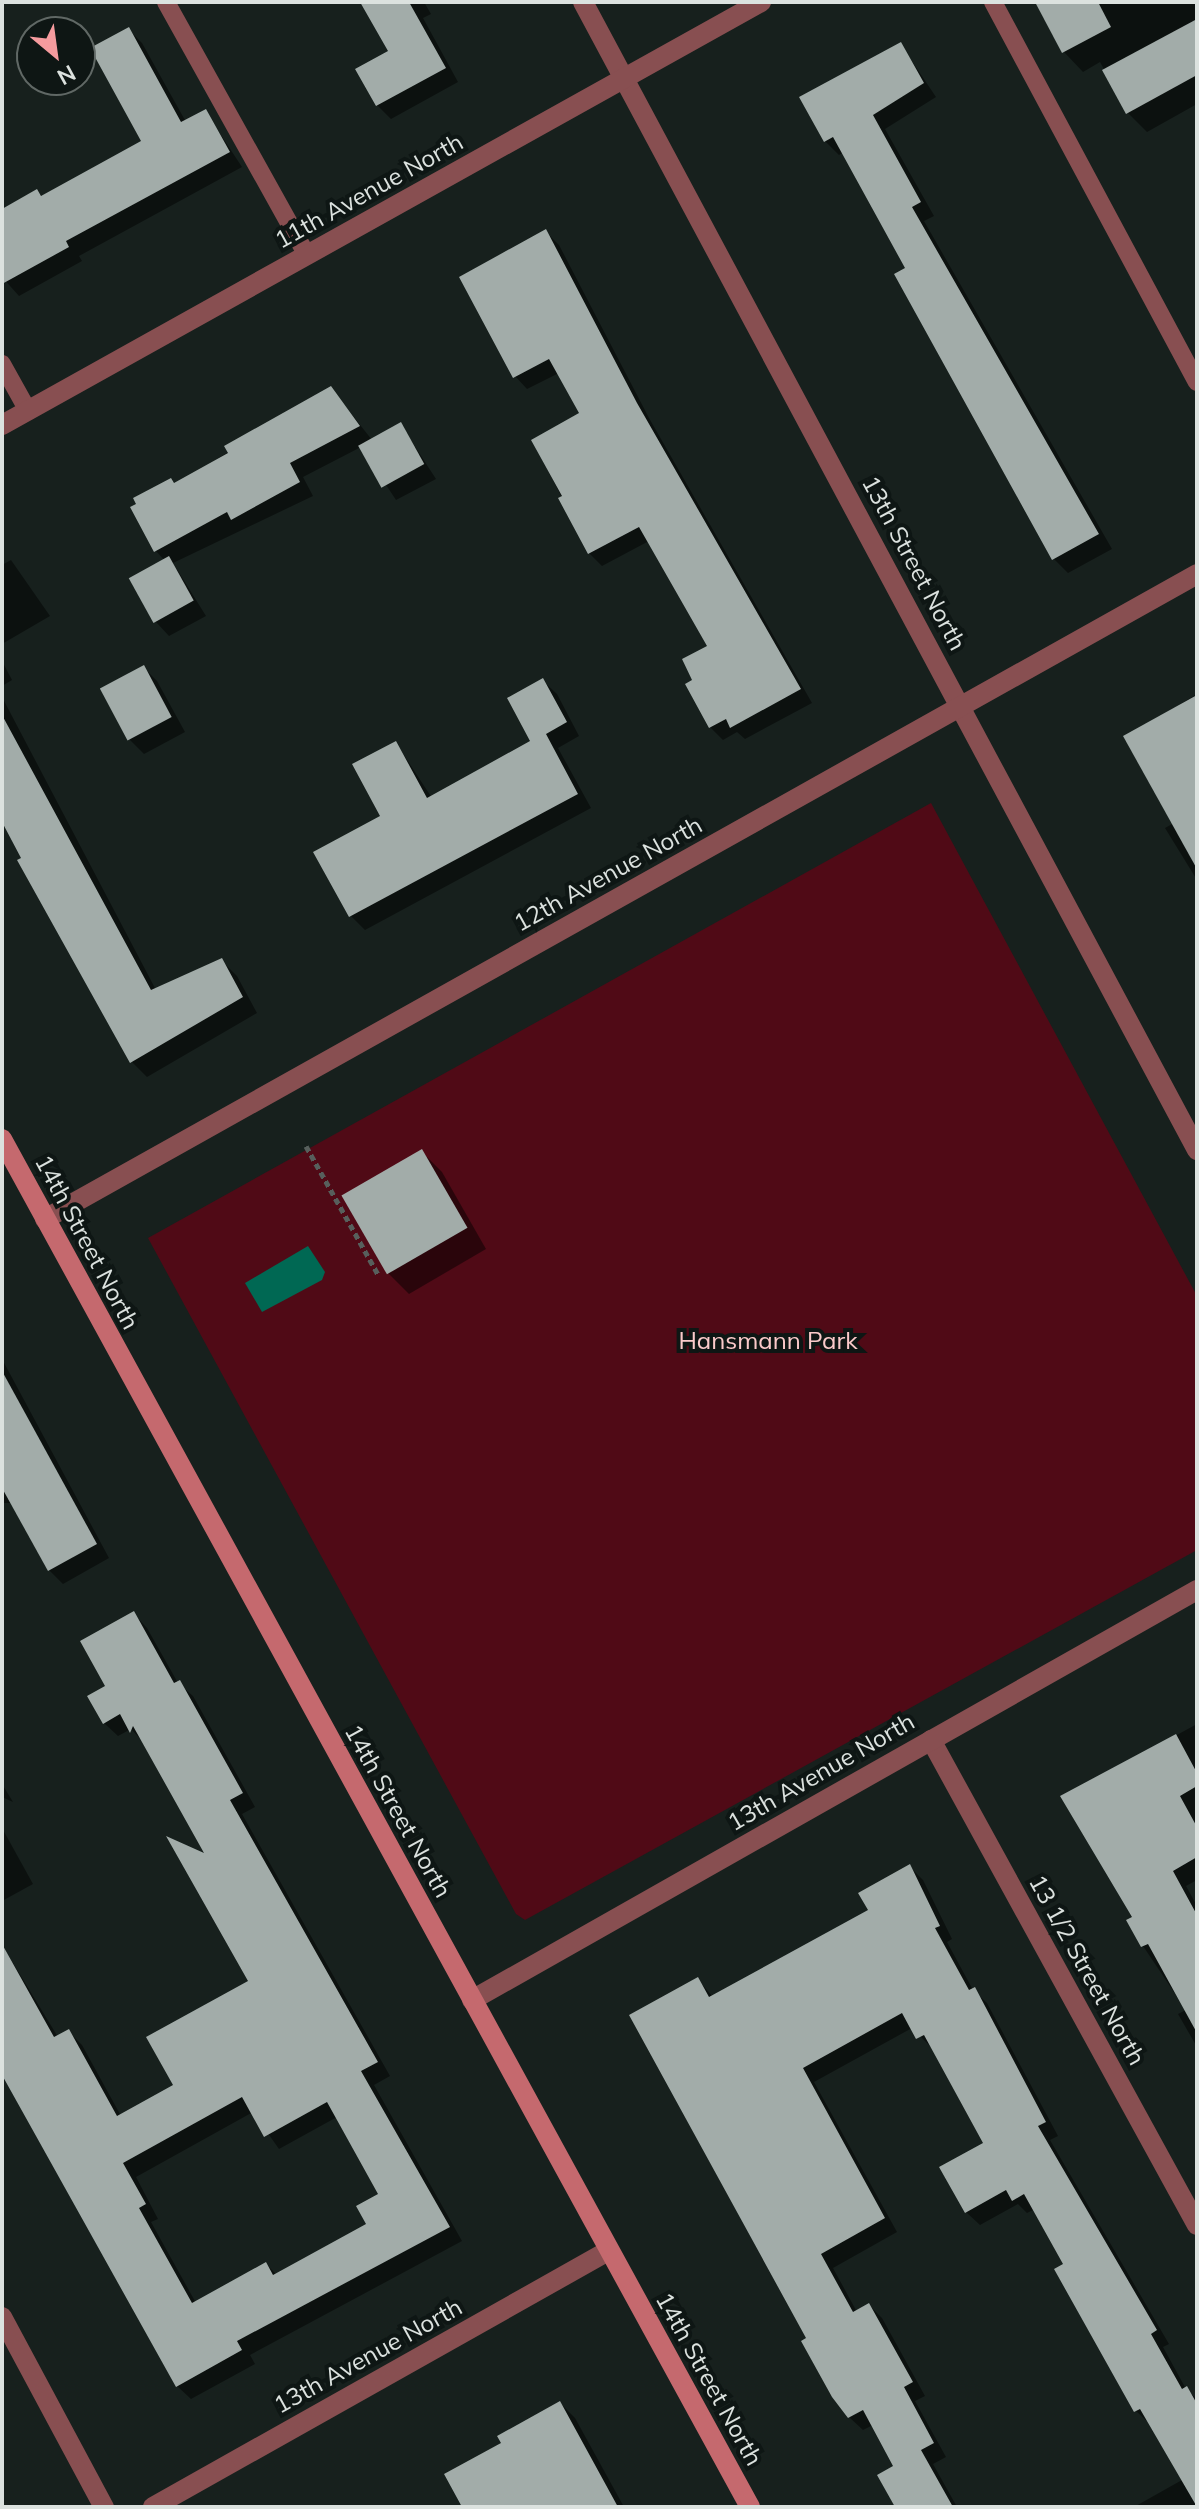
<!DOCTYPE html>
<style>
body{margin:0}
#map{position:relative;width:1199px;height:2509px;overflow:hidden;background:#17201d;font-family:Mulish,sans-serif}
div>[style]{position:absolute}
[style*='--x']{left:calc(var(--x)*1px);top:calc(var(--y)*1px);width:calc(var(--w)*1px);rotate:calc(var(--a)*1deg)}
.green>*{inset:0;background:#500a16}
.water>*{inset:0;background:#006853}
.shadow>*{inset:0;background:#0007}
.building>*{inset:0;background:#a2aca9;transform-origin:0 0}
.path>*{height:5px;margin-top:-2.5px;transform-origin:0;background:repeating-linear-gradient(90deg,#575f5c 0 6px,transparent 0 10px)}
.lane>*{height:18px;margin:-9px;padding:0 9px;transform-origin:9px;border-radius:9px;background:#884f51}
.street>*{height:20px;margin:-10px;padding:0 10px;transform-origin:10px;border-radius:10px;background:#884f51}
.secondary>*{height:20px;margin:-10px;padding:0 10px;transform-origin:10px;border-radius:10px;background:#c5696e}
span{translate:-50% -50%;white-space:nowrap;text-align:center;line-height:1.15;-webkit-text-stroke:8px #0e1614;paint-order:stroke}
.street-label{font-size:24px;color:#dce2df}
.park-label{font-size:24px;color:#fbcaca}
.frame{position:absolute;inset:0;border:4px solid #dce2df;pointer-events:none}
.north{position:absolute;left:16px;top:16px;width:80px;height:80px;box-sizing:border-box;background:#0e1614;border:2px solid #606865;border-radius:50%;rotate:151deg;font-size:22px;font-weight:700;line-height:32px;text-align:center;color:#dce2df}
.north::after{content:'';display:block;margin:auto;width:28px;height:36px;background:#f59b9e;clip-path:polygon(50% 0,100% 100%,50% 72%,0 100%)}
</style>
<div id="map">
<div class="green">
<i style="clip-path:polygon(931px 803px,1197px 1296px,1197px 1550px,525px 1920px,516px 1914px,148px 1238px)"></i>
</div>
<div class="water">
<i style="clip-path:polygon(308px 1246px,325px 1272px,322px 1280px,262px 1312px,245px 1283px)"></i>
</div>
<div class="shadow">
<i style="clip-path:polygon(363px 2px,424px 2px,431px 14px,423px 18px,458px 82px,391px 119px,377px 105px,390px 52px)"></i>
<i style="clip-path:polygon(1037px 2px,1197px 2px,1197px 104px,1147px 132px,1128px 113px,1100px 62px,1083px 72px,1064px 52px)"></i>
<i style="clip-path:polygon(128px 29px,142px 43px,186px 122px,205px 111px,242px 167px,79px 256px,82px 261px,19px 296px,2px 277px,2px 211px,37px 192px,43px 197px,144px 141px)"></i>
<i style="clip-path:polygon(901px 45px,936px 97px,885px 129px,934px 216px,924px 221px,1112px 549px,1068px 573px,1054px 559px,897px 274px,908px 268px,844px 152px,839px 155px,825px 141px)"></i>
<i style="clip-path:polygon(546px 232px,559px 245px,649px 418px,812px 703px,745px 739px,737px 732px,723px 740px,710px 727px,695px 681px,710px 647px,649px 541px,602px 566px,589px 553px,534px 441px,581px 414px,559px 373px,527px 389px,515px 376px)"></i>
<i style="clip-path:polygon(331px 388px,372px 440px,401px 425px,436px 479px,396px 500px,361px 447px,303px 477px,313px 496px,173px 563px,206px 616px,169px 636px,156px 622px,165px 561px,156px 551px,175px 485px)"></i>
<i style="clip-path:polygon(11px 560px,50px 616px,2px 644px,2px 565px)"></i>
<i style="clip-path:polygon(2px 661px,12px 680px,2px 686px)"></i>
<i style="clip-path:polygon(143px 667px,157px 681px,185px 732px,144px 754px,130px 740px)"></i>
<i style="clip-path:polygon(543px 681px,557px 694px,579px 736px,558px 748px,591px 808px,365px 930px,351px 916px,316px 852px,383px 817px,396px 743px,432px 798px,533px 741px)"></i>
<i style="clip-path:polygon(1197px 694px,1197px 880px,1165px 828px,1174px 823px,1126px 737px)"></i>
<i style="clip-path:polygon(2px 697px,156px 990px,222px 961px,237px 976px,257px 1013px,147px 1077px,132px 1062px,2px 819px)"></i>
<i style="clip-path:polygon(421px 1151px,442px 1172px,486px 1249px,409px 1294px,388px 1273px,344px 1196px)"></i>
<i style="clip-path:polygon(2px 1359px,109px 1558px,63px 1584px,49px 1570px,12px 1503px,2px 1503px)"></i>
<i style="clip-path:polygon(evenodd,134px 1614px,147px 1628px,178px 1683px,193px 1696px,255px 1807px,242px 1814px,390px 2076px,374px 2085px,462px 2241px,250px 2355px,255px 2364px,191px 2399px,177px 2386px,2px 2063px,2px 1945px,58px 2037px,68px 2031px,82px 2045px,121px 2116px,176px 2086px,251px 1982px,209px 1858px,147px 1746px,131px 1729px,118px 1736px,104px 1723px,107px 1687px,134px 1614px,253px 2112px,279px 2149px,337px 2117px,381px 2195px,369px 2224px,277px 2275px,266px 2264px,196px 2303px,151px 2222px,158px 2219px,136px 2177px,253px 2112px)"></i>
<i style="clip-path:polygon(1197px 1724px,1197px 1880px,1186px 1886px,1197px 1906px,1197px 2047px,1178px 2014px,1186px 2010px,1143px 1946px,1129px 1921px,1135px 1917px,1063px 1797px)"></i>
<i style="clip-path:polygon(2px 1784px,13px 1802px,2px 1797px)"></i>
<i style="clip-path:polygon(2px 1828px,33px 1884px,2px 1901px)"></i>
<i style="clip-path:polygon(910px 1867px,923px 1880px,952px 1939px,947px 1942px,973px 1990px,987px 2003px,1058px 2136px,1050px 2140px,1169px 2344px,1163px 2347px,1186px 2389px,1197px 2399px,1197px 2507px,1134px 2507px,1182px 2480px,1150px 2424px,1136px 2411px,1057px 2269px,1066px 2265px,1035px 2209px,1027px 2213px,1018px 2204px,980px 2225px,966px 2212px,986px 2143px,934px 2050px,912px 2028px,814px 2082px,897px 2232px,833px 2268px,857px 2312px,869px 2305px,882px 2318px,925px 2396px,915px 2401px,946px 2457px,933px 2464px,957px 2507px,897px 2507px,896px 2466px,873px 2425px,863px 2430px,849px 2417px,809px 2339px,698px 1980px,713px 1997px,871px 1911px)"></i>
<i style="clip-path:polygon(560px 2403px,575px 2418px,624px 2507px,464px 2507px,503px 2444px)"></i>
</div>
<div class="building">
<i style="clip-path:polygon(360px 2px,409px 2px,446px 68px,376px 106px,355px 69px,388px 51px)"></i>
<i style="clip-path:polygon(1035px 2px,1098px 2px,1111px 27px,1062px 53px)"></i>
<i style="clip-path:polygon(1197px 19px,1197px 75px,1126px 114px,1102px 70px)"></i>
<i style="clip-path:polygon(129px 27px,181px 122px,206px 109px,230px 152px,66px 241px,69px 247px,2px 284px,2px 209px,37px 189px,41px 196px,141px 141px,90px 48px)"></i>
<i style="clip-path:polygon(901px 42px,924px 83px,873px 115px,921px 202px,912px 207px,1099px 534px,1052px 560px,894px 274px,905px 268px,833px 137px,824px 142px,799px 97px)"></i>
<i style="clip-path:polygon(546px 229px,637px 403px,801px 689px,730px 728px,726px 719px,709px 728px,685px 684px,692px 680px,682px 659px,707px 646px,639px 527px,588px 554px,558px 498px,562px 496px,531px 440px,579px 413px,549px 359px,513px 378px,459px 277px)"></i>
<i style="clip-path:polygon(331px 386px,360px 426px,290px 463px,300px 482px,231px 520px,227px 512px,154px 552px,130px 507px,136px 504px,133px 498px,171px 478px,174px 483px,228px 453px,224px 446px)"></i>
<i style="left:401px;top:422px;width:48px;height:49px;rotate:61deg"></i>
<i style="left:169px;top:556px;width:51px;height:46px;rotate:61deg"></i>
<i style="left:144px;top:665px;width:59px;height:50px;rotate:62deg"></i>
<i style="clip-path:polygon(543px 678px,567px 722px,546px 734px,578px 794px,349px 917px,313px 852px,380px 816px,352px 764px,396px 741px,427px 798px,530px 741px,507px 698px)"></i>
<i style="clip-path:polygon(1197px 695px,1197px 869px,1123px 736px)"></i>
<i style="clip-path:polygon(2px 715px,151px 990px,222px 958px,243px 997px,130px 1063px,17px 860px,21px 858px,2px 822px)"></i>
<i style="left:422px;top:1149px;width:91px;height:93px;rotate:60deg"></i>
<i style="clip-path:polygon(2px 1371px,97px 1544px,48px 1571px,2px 1488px)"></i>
<i style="clip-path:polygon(evenodd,134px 1611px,174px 1683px,180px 1680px,243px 1793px,230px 1800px,378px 2062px,361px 2071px,450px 2227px,237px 2341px,242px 2350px,176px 2387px,2px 2075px,2px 1944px,54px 2037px,69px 2029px,117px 2116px,173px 2085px,146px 2037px,248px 1981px,166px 1836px,204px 1853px,133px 1726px,130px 1733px,120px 1714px,103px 1724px,87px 1696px,105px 1686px,80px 1641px,134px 1611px,242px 2097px,264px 2137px,327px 2102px,378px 2194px,356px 2206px,366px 2224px,273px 2275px,266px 2262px,192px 2303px,139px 2208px,146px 2204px,123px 2163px,242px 2097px)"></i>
<i style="clip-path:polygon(1176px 1734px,1197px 1773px,1197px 1786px,1180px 1796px,1197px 1827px,1197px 1857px,1173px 1871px,1197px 1915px,1197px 2033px,1148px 1944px,1141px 1947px,1126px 1920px,1132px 1917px,1060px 1796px)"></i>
<i style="clip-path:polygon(910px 1864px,940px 1926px,935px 1928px,969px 1990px,975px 1987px,1046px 2122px,1038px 2126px,1157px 2330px,1151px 2334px,1182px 2389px,1187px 2386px,1197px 2404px,1197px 2507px,1140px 2409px,1134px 2412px,1054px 2269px,1063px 2264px,1024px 2194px,1012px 2201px,1006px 2190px,965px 2213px,939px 2167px,983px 2143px,924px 2035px,916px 2039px,902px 2013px,803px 2068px,885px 2218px,821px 2254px,853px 2312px,869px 2303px,913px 2382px,904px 2387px,934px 2443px,921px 2450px,953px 2507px,895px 2507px,877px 2475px,893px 2466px,863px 2410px,848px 2418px,832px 2397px,801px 2341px,806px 2338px,629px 2015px,698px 1977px,709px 1997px,868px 1910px,858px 1893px)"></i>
<i style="clip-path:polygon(560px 2401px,618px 2507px,462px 2507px,444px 2474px,501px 2443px,497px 2436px)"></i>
</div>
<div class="path">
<i style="--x:306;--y:1146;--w:149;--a:60.7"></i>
</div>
<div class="lane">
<i style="--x:166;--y:2;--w:290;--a:60.9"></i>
<i style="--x:993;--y:2;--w:431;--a:61.8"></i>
<i style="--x:2;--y:364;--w:54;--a:61"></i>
</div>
<div class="street">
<i style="--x:583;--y:2;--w:1302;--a:61.86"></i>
<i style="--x:2;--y:425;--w:869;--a:-29.13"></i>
<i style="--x:45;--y:1219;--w:1320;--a:-29.24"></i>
<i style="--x:931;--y:1740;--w:553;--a:61.26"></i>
<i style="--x:472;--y:2000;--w:833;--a:-29.49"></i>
<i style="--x:2;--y:2317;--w:216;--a:61.8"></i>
<i style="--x:153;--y:2507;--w:522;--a:-29.36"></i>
</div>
<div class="secondary">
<i style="--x:2;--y:1139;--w:1559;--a:61.33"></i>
</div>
<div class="street-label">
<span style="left:369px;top:191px;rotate:-29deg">11th Avenue North</span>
<span style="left:914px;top:563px;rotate:62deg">13th Street North</span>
<span style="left:608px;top:874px;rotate:-29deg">12th Avenue North</span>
<span style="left:87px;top:1242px;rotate:62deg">14th Street North</span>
<span style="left:821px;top:1772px;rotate:-30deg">13th Avenue North</span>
<span style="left:398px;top:1811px;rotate:61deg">14th Street North</span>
<span style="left:1087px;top:1970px;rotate:61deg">13 1/2 Street North</span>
<span style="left:368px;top:2356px;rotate:-29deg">13th Avenue North</span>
<span style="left:709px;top:2379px;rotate:61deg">14th Street North</span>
</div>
<div class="park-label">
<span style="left:768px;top:1341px">Hansmann Park</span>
</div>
<div class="frame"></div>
<div class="north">N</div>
</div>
